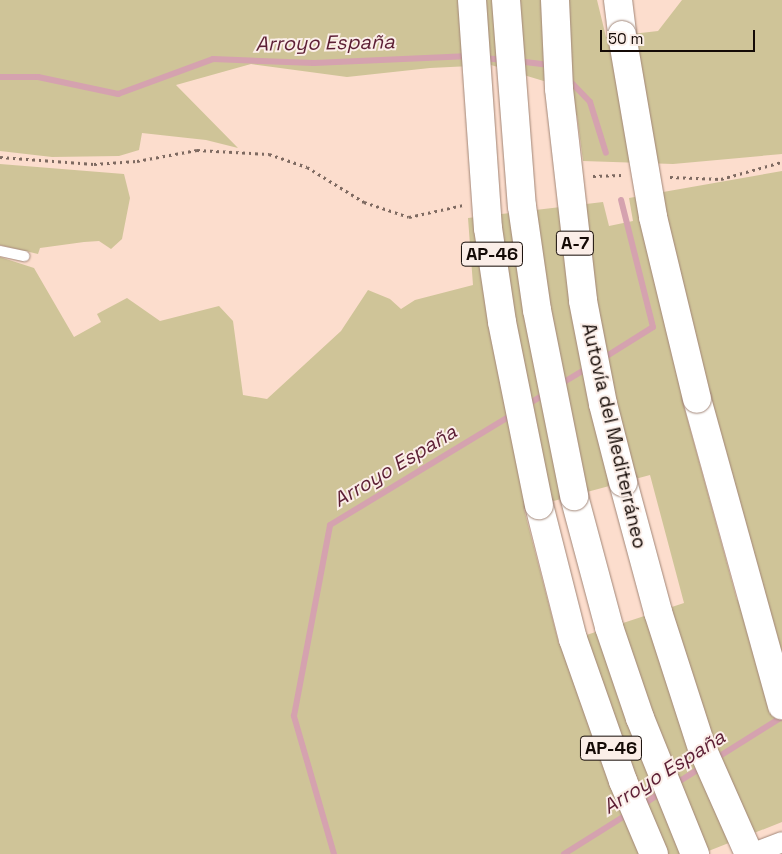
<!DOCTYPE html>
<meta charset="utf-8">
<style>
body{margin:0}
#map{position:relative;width:782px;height:854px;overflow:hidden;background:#fcddcd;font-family:"Space Grotesk",sans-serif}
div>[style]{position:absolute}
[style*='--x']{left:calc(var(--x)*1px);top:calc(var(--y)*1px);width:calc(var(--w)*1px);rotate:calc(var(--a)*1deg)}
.green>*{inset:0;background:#cfc498}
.stream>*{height:6px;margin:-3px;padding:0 3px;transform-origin:3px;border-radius:3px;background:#d5a2af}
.path>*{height:3px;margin-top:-1.5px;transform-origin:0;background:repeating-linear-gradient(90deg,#7e6a61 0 2.5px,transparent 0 6.5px)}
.roads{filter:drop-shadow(0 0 1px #a28677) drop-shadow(0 0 1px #a28677)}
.service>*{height:10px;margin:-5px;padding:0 5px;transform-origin:5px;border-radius:5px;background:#fff}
.minor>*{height:20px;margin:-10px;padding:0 10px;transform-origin:10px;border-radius:10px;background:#fff}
.motorway>*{height:28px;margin:-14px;padding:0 14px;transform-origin:14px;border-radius:14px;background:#fff}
.bridges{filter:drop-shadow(0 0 1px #a28677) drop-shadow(0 0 1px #a28677)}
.motorway-bridge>*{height:28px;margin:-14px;padding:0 14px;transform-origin:14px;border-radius:14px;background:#fff}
span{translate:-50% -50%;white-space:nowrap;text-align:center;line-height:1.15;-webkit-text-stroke:4px #fbeee8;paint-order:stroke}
.shield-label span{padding:1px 4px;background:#fbeee8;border:1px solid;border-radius:4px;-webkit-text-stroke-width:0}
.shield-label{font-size:18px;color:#140a06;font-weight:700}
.street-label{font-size:19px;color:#140a06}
.water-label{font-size:20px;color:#5c1e34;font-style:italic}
.scale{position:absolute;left:600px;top:30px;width:155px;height:22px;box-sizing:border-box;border:2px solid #140a06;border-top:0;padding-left:6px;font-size:15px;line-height:18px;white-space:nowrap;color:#140a06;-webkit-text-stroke:4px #fbeee8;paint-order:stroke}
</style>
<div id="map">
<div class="green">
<i style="clip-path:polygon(0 0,597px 0,606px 37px,658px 31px,682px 0,782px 0,782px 154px,673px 164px,583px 161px,577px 116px,547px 82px,491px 65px,430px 68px,347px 77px,251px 64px,176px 85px,238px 148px,206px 140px,142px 133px,139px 150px,119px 156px,52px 157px,0 151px)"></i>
<i style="clip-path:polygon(0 164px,124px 174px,130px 198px,122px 239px,111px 249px,99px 241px,84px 242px,40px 248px,38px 254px,0 245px)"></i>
<i style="clip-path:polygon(evenodd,782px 171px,782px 822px,701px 854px,0 854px,0 257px,34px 268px,74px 337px,101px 322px,97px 314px,127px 298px,160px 321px,219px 306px,233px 321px,243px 395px,267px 399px,341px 331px,368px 290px,390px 299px,401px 309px,415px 300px,473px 285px,468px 218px,603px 202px,609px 226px,633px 221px,629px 198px,782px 171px,710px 396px,765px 592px,737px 600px,683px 403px,710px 396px,782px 171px,650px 475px,684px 603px,559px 644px,524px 509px,650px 475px)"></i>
</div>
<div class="stream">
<i style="--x:483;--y:58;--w:22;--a:5"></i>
<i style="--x:517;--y:61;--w:35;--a:7"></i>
<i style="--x:0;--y:77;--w:38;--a:0"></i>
<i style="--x:38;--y:77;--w:82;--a:12"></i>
<i style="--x:118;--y:94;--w:101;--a:-20.2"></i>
<i style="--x:213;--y:59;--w:101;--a:2.3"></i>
<i style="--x:314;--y:63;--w:156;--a:-2.6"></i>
<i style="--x:567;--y:78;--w:33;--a:46"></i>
<i style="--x:590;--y:102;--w:53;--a:72.6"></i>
<i style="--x:602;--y:359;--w:60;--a:-32.1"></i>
<i style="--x:653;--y:327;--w:131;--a:-104.1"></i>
<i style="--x:559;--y:385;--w:35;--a:-31"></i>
<i style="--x:525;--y:406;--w:26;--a:-31"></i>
<i style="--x:715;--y:759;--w:79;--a:-32.1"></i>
<i style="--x:675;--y:784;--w:32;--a:-32"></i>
<i style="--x:641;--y:806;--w:25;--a:-34"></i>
<i style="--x:334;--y:854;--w:144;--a:-106.2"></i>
<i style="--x:294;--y:716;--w:194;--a:-79.3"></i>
<i style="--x:330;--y:525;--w:214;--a:-31.2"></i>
<i style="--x:564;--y:854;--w:79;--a:-32.1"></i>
</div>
<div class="path">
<i style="--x:0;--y:157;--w:94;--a:4.3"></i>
<i style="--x:94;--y:164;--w:43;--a:-4"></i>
<i style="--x:137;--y:161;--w:61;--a:-10.4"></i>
<i style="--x:197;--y:150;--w:72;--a:3.2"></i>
<i style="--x:269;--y:154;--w:40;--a:18.9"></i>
<i style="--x:307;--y:167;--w:67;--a:31.6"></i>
<i style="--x:364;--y:202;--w:47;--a:18.4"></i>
<i style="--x:409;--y:217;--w:55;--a:-12.5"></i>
<i style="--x:593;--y:176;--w:28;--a:-2"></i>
<i style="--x:670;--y:177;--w:51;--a:2.2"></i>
<i style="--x:721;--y:179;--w:63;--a:-15.6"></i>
</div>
<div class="roads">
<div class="service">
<i style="--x:0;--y:251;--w:25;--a:12"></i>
</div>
<div class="minor">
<i style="--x:751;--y:854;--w:33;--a:-21"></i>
</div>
<div class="motorway">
<i style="--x:618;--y:0;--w:35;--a:83"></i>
<i style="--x:697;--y:399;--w:318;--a:74.5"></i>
<i style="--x:623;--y:482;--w:135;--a:74.9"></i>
<i style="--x:658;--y:612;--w:143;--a:72.1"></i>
<i style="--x:702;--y:748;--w:116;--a:66.1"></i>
<i style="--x:574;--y:496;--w:136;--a:75"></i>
<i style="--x:609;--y:627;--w:96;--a:71.2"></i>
<i style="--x:640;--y:718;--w:147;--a:68"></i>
<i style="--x:539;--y:505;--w:138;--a:75.8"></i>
<i style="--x:573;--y:639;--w:151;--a:70.6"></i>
<i style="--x:623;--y:781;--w:79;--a:67"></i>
</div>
</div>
<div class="bridges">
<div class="motorway-bridge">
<i style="--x:472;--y:0;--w:229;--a:86"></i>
<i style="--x:488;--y:228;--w:95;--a:81.5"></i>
<i style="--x:502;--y:322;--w:187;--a:78.6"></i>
<i style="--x:506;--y:0;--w:207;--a:85.6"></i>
<i style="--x:522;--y:206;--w:105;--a:81.8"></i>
<i style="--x:537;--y:310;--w:190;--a:78.7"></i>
<i style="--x:555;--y:0;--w:89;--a:87.4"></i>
<i style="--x:559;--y:89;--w:213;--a:83.5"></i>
<i style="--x:583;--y:301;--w:105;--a:79"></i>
<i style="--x:603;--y:404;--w:81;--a:75.6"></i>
<i style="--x:622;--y:35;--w:185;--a:80.3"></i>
<i style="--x:653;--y:217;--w:187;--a:76.4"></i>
</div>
</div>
<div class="shield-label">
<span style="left:575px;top:243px">A-7</span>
<span style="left:492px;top:254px">AP-46</span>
<span style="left:611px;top:748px">AP-46</span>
</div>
<div class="street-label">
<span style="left:614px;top:436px;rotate:77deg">Autovía del Mediterráneo</span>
</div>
<div class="water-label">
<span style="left:325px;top:43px;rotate:-1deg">Arroyo España</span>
<span style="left:395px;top:466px;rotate:-31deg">Arroyo España</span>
<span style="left:664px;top:772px;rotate:-32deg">Arroyo España</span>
</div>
<div class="scale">50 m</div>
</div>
